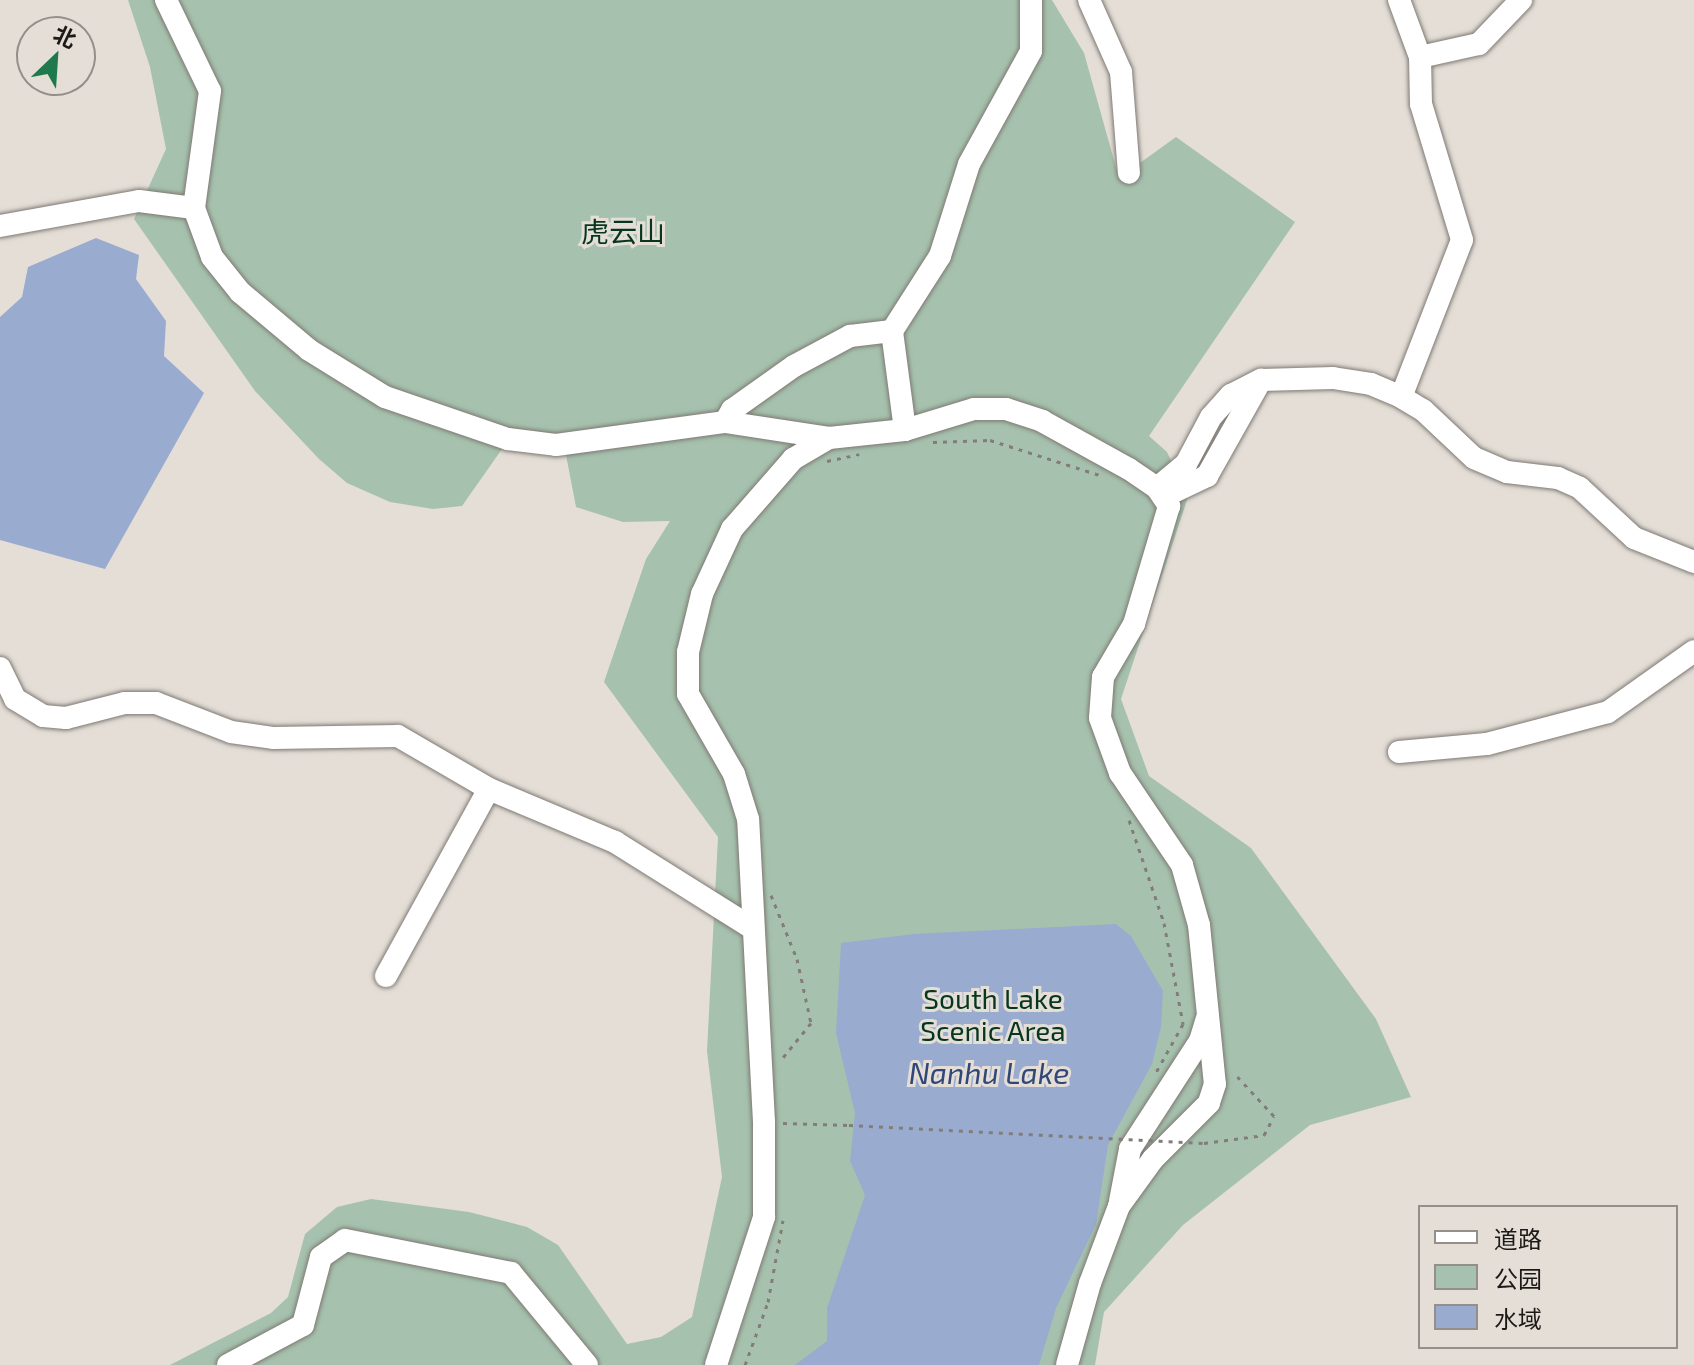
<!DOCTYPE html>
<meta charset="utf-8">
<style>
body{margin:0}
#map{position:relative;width:1694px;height:1365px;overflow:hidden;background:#e4ded7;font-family:"Exo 2","Noto Sans SC",sans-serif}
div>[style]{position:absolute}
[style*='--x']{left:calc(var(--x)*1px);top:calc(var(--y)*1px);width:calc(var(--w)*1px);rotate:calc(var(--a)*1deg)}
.green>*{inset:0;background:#a6c2ae}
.water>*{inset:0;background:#99abcf}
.path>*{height:3px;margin-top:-1.5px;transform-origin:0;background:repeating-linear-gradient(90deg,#827d78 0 4px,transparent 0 10px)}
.roads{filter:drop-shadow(0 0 2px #7f7973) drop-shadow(0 0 2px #7f7973)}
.minor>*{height:22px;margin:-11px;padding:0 11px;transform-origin:11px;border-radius:11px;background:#fff}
.path-bridge>*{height:3px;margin-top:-1.5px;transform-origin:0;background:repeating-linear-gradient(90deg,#827d78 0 4px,transparent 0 10px)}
span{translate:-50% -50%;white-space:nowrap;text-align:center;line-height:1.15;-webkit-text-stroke:6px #e4ded7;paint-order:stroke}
.park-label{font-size:28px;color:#06371e}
.water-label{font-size:30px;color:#314777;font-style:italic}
.legend{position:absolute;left:1418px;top:1205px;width:260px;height:144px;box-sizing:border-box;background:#e4ded7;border:2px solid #948f8a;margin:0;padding:10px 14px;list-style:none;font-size:24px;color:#1c1917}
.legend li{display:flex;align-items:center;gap:16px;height:40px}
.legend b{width:40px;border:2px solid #948f8a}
.north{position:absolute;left:16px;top:16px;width:80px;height:80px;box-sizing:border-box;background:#e4ded7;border:2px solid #948f8a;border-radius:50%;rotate:25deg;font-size:22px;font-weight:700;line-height:32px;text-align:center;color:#1c1917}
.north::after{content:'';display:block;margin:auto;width:28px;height:36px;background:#20794d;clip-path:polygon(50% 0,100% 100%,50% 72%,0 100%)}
</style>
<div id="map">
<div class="green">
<i style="clip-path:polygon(128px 0,1052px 0,1084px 53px,1119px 178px,1176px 137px,1295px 222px,1149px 436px,1167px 452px,1188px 497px,1121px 699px,1149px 776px,1251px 848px,1376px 1019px,1411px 1097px,1310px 1125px,1183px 1225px,1104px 1312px,1095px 1365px,170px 1365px,271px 1313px,288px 1297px,305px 1234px,337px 1207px,371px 1199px,469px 1212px,527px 1227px,558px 1245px,627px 1344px,661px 1337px,692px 1317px,722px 1177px,707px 1051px,718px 837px,604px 682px,646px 559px,670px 521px,623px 522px,576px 507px,566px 455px,502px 449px,462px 506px,433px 509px,390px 502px,347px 483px,319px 459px,255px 391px,134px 219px,166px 149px,150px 67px)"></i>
</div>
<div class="water">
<i style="clip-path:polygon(96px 238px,139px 255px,136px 279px,166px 321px,164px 356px,204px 393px,105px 569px,0 540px,0 317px,22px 297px,28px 267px)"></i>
<i style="clip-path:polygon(1116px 924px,1131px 936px,1163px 991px,1161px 1027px,1152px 1064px,1108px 1145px,1096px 1224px,1056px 1308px,1039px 1365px,795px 1365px,827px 1341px,827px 1308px,865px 1195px,850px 1161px,855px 1113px,836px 1033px,841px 943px,914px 934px)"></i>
</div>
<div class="path">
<i style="--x:933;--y:442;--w:57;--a:-2"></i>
<i style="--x:990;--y:440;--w:115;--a:17.7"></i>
<i style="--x:827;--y:461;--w:33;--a:-12"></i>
<i style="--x:1129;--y:820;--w:109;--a:71.2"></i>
<i style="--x:1164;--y:923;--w:103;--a:79.3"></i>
<i style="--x:1183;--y:1024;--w:57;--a:119.2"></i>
<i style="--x:771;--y:895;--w:69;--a:67.9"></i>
<i style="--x:797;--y:959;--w:66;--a:77.7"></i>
<i style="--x:811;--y:1023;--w:49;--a:129.2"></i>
<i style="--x:783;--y:1123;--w:66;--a:1.7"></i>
<i style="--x:1204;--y:1143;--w:61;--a:-7.6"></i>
<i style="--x:1264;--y:1135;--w:21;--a:-62"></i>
<i style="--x:1274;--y:1116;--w:59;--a:-132.9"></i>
<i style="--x:745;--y:1365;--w:67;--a:-69.9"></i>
<i style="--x:768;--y:1302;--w:83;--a:-79.6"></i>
</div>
<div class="roads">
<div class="minor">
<i style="--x:166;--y:0;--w:101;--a:64.2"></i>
<i style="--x:210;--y:91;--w:118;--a:97.8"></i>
<i style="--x:194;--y:208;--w:52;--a:69.8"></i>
<i style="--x:212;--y:257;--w:45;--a:51.3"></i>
<i style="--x:240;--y:292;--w:90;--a:40"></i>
<i style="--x:309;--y:350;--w:89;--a:31.7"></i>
<i style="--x:385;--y:397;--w:130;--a:18.9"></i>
<i style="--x:508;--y:439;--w:48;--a:7.1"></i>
<i style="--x:556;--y:445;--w:171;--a:-7.8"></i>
<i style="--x:725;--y:422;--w:105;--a:8.7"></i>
<i style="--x:1089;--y:0;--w:79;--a:66"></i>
<i style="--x:1121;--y:72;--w:101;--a:85.5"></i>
<i style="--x:1399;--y:0;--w:61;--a:69.8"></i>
<i style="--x:1420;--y:57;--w:47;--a:88.8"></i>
<i style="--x:1421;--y:104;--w:142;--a:73.2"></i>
<i style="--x:1462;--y:240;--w:168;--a:111.2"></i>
<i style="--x:1420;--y:57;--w:60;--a:-12.4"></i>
<i style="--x:1479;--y:44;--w:61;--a:-46.3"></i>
<i style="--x:0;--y:226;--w:141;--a:-10.2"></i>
<i style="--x:139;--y:201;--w:55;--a:7.3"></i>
<i style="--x:725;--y:422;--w:14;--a:-60"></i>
<i style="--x:732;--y:410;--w:76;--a:-35.4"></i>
<i style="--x:794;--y:366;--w:64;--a:-28.2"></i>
<i style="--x:850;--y:336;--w:42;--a:-6.8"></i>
<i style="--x:905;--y:430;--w:100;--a:-97.5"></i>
<i style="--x:892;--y:331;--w:89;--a:-57.4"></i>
<i style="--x:940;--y:256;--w:96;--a:-72.5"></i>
<i style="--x:969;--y:164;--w:129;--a:-61.2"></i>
<i style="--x:1031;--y:51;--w:51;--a:-90"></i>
<i style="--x:1157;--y:488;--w:38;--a:-40"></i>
<i style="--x:1186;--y:464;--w:53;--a:-62"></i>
<i style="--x:1211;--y:417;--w:30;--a:-48"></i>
<i style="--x:1231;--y:395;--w:34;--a:-27"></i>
<i style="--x:1261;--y:380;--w:72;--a:-1.6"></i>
<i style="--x:1333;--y:378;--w:38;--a:9"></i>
<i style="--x:1371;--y:384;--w:33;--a:23"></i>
<i style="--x:1401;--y:397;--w:26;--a:31"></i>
<i style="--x:1423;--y:410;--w:70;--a:43.3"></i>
<i style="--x:1474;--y:458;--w:36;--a:23"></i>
<i style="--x:1507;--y:472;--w:51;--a:6.7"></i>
<i style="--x:1558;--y:478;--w:24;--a:24"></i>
<i style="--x:1580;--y:488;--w:74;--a:42.8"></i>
<i style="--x:1634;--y:538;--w:65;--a:21.8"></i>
<i style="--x:1165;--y:496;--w:47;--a:-25.5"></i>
<i style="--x:1207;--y:476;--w:110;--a:-60.6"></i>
<i style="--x:0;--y:668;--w:34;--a:64"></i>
<i style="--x:15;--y:699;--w:33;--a:31"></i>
<i style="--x:43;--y:716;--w:23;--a:5"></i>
<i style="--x:66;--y:718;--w:61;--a:-14.3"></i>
<i style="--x:125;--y:703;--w:31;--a:0"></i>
<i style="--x:156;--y:703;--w:80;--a:21.1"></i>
<i style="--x:231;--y:732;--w:42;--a:8.1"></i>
<i style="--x:273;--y:738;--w:125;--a:-0.9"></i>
<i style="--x:398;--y:736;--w:105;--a:30.2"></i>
<i style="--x:489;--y:789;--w:137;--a:22.8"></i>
<i style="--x:615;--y:842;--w:162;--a:32.1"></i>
<i style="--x:1399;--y:752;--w:88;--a:-5.2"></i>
<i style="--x:1487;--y:744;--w:125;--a:-14.8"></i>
<i style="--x:1608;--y:712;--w:105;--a:-35.3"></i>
<i style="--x:386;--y:976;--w:213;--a:-61.2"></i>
<i style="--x:1120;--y:1201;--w:53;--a:-79.1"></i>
<i style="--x:1130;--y:1149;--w:129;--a:-57.1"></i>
<i style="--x:1200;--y:1041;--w:24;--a:-73"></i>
<i style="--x:228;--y:1365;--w:85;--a:-28.1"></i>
<i style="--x:303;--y:1325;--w:70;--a:-75.2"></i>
<i style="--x:321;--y:1257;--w:29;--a:-35"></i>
<i style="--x:345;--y:1240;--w:169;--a:11.2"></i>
<i style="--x:511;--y:1273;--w:119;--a:50.4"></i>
<i style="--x:716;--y:1365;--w:156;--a:-72"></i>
<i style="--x:764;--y:1217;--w:95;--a:-90"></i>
<i style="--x:764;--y:1122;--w:303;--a:-93"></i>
<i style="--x:748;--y:819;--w:47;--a:-107.3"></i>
<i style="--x:734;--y:774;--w:92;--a:-119.9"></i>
<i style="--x:688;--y:694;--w:42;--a:-90"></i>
<i style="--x:688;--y:652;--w:60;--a:-76.4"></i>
<i style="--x:702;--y:594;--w:72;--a:-65.2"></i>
<i style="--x:732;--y:529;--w:93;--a:-48.9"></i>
<i style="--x:793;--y:459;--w:42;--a:-30.3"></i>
<i style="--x:829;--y:438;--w:76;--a:-6"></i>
<i style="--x:905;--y:430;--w:72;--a:-16.9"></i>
<i style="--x:974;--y:409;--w:32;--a:0"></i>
<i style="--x:1006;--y:409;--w:38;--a:18"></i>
<i style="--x:1042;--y:421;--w:99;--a:28.9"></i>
<i style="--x:1129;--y:469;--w:34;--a:34"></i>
<i style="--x:1157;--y:488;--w:22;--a:56"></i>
<i style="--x:1169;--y:506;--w:123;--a:106.5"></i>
<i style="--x:1134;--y:624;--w:61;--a:120.3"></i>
<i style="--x:1103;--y:677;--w:41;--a:94.2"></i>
<i style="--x:1100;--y:718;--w:59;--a:70"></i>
<i style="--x:1120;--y:773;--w:111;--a:56"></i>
<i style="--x:1182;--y:865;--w:62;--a:74.2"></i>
<i style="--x:1199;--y:925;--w:160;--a:84.3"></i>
<i style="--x:1215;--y:1084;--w:20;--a:108"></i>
<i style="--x:1209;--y:1103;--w:79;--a:135"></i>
<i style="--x:1153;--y:1159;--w:58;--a:125.9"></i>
<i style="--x:1119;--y:1206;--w:82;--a:110.6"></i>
<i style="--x:1090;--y:1283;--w:85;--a:105.7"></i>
</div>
</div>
<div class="path-bridge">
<i style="--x:849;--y:1125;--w:355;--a:2.9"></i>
</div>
<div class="park-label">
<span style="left:623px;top:231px">虎云山</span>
<span style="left:993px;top:1014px">South Lake<br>Scenic Area</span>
</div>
<div class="water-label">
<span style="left:989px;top:1072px">Nanhu Lake</span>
</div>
<ul class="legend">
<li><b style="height:10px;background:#fff"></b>道路</li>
<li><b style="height:22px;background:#a6c2ae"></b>公园</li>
<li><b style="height:22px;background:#99abcf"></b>水域</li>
</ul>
<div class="north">北</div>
</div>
